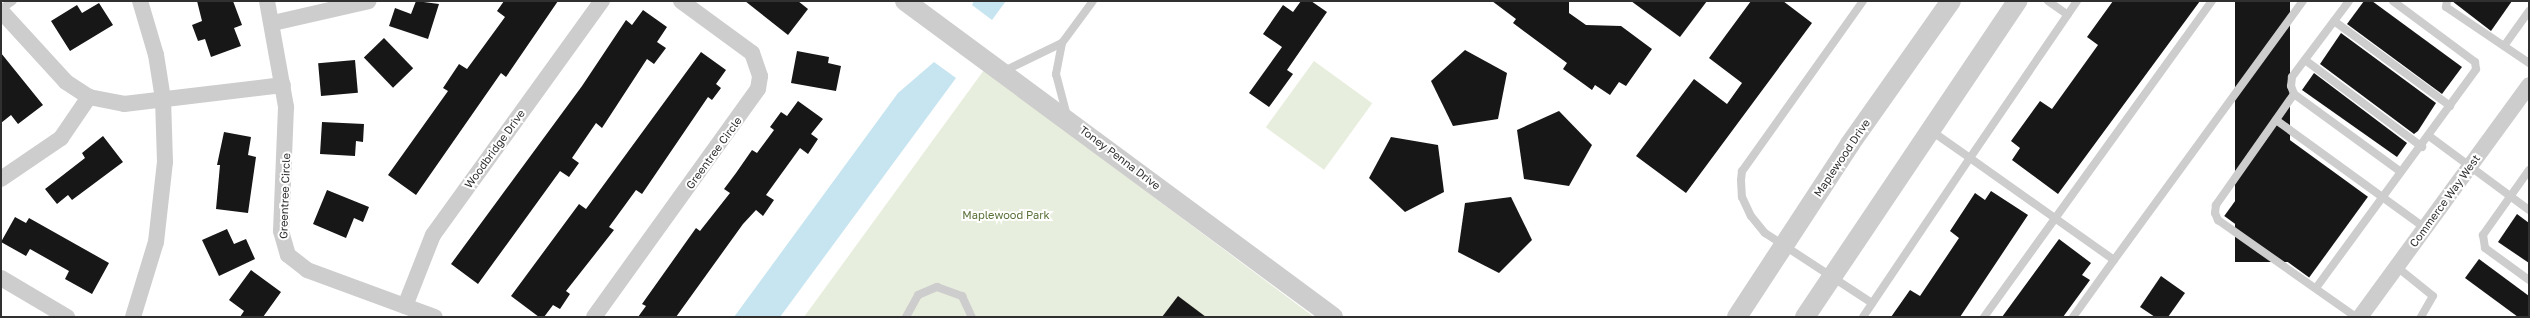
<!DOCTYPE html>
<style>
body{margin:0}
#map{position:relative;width:2530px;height:318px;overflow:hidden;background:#fff;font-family:"Golos Text",sans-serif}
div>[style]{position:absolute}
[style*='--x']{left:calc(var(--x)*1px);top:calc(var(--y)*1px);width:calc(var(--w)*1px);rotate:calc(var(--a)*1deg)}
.green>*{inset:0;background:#e8eedd;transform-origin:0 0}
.water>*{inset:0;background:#c7e5f0}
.building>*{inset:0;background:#171717;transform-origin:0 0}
.service>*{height:8px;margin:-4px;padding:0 4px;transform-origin:4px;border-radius:4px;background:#cdcdcd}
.minor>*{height:16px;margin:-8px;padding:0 8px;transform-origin:8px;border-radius:8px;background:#cdcdcd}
.tertiary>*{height:20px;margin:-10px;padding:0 10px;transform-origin:10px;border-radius:10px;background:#cdcdcd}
span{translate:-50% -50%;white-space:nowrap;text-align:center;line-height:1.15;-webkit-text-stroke:4px #fff;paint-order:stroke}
.street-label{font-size:11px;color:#303030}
.park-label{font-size:11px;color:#5a7138}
.frame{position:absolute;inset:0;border:2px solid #303030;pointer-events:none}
</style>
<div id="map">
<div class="green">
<i style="left:1314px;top:61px;width:72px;height:82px;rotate:36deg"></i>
<i style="clip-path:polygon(984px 70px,1314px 317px,804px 317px)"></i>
</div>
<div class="water">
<i style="clip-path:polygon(974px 1px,1006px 1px,992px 20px,972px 5px)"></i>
<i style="clip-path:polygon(934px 62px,956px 78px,780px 317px,734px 317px,898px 93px)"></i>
</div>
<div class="building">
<i style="clip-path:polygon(197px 1px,233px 1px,242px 25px,234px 28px,241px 46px,211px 57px,205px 39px,198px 41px,192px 25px,202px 21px)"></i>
<i style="clip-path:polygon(416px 1px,439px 4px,428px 39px,389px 26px,395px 8px,411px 14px)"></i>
<i style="clip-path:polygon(504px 1px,558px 1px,506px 77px,501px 73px,416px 195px,388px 175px,448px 91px,443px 88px,459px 64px,467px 69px,505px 17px,497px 11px)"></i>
<i style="clip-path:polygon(745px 1px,798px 1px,808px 9px,788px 35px)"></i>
<i style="clip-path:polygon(1301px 1px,1311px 1px,1327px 12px,1287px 70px,1293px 74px,1269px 107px,1249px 93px,1282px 47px,1263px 34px,1283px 5px,1293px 12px)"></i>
<i style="clip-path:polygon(1492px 1px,1569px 1px,1569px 13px,1586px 25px,1621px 26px,1652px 49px,1626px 86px,1619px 82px,1610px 95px,1595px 85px,1592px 90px,1563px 69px,1567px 63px,1513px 23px,1516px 19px)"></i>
<i style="clip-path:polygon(1631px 1px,1707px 1px,1680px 37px)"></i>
<i style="clip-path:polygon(1751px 1px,1783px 1px,1812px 23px,1686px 193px,1636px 156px,1694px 79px,1727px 104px,1742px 83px,1709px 58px)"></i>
<i style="clip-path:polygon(2113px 1px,2200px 1px,2058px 194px,2012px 160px,2020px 148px,2011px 141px,2040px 101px,2052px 109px,2098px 45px,2087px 37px)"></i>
<i style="left:2235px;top:1px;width:55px;height:261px"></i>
<i style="clip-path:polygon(2364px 1px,2372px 1px,2462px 67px,2442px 94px,2347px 24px)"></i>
<i style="clip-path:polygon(2452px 1px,2512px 1px,2491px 31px)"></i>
<i style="clip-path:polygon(99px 3px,113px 25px,70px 51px,51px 21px,77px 5px,82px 13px)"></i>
<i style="clip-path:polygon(643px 10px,667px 27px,657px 42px,666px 48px,654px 64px,647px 59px,602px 128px,596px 123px,572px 158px,579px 163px,569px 177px,560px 171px,478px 284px,451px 264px,582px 86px,626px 20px,632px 25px)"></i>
<i style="clip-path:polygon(2341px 33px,2436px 103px,2418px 131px,2414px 134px,2320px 64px)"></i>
<i style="left:384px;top:38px;width:42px;height:28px;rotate:46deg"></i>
<i style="clip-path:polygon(1465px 50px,1507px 73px,1498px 119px,1453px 126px,1431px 81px)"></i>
<i style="clip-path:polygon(797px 51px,829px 57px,828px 63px,841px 66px,836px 91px,791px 83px)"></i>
<i style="clip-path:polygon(701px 52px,726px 70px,716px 84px,721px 88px,712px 100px,708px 97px,642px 194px,636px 190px,609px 227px,614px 230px,566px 291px,570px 294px,560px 309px,553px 305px,544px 317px,539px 317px,511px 296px,579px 204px,586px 209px)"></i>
<i style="clip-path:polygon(1px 53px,43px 105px,18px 124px,11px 115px,1px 123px)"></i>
<i style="left:355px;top:60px;width:33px;height:37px;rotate:85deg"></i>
<i style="clip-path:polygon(2314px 73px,2407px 143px,2397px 157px,2302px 90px)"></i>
<i style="clip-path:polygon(798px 101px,823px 119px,811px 134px,818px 139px,808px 154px,800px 148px,766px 195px,774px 200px,763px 216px,756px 210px,743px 224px,676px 317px,638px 317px,646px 306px,642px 304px,696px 228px,700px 231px,730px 193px,724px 189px,736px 173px,752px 150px,757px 153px,774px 130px,770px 127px,781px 112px,787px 116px)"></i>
<i style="clip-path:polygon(1559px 111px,1592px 145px,1569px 186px,1524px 179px,1517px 130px)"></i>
<i style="clip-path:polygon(322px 122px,364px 124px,363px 142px,356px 141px,355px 156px,320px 154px)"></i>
<i style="clip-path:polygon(224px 132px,251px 137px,248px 155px,256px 157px,248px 213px,216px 209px,220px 165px,217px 165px)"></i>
<i style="left:2283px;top:135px;width:105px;height:100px;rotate:36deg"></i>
<i style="clip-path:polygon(103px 136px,123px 162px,72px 200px,68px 195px,57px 204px,45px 189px,85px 158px,82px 153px)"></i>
<i style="clip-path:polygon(1391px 137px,1438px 145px,1444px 192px,1405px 212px,1369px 178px)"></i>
<i style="clip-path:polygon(327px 190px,369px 207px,363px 222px,354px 218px,346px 238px,313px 224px)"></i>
<i style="clip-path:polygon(1991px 191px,2028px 215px,1960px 317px,1891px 317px,1910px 290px,1920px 296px,1959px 238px,1950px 231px,1975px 193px,1985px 200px)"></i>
<i style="clip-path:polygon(1511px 197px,1532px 240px,1499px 273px,1458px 252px,1465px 203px)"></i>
<i style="clip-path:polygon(2517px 214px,2529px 223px,2529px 263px,2498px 242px)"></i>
<i style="clip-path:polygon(15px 217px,26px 223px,29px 218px,109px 263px,92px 294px,65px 279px,69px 271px,30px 249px,26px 256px,1px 242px)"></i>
<i style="clip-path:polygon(227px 229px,234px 244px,246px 239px,255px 259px,219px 276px,202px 240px)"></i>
<i style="clip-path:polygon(2059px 239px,2091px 263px,2082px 275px,2090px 280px,2063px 317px,2002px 317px)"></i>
<i style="clip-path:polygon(2479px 259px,2529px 296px,2529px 317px,2518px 317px,2465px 278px)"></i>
<i style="clip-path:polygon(251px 270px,281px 292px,263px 317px,240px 317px,244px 311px,229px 300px)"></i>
<i style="clip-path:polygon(2161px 276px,2185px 293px,2168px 317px,2155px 317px,2140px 307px)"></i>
<i style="clip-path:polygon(1178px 296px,1206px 317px,1162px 317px)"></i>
</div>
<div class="service">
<i style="--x:1863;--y:1;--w:209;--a:125.4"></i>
<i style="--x:1742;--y:171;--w:9;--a:96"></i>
<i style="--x:1741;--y:180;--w:17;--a:87"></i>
<i style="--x:1742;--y:197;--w:21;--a:65"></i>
<i style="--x:1751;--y:216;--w:22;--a:51"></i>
<i style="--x:1765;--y:233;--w:128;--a:33.2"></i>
<i style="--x:2048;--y:1;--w:24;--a:35"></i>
<i style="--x:2077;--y:1;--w:190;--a:124.3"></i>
<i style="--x:1970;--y:158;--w:176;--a:35.3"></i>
<i style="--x:2114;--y:260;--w:321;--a:-53.9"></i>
<i style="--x:2349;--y:1;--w:95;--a:126.9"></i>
<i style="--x:2292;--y:77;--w:9;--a:96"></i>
<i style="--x:2291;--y:86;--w:9;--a:69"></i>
<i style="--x:2294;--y:94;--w:132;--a:36.1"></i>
<i style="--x:2447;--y:1;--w:6;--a:99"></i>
<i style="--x:2446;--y:7;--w:100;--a:34"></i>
<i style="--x:1;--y:9;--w:14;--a:-34"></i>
<i style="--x:2334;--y:21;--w:144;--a:36.2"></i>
<i style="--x:1062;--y:43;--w:32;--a:101"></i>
<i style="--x:1056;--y:74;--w:43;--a:75.3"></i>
<i style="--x:2504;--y:46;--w:43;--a:-54.5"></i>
<i style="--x:2305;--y:60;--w:146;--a:36.6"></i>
<i style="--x:1004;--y:71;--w:64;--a:-25.8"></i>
<i style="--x:1062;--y:43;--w:52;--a:-53.6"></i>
<i style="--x:2294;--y:94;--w:136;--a:125.1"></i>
<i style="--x:2216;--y:205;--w:8;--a:97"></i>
<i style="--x:2215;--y:213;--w:8;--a:67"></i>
<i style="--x:2218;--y:220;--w:169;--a:35.1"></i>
<i style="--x:2276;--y:120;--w:184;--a:35.9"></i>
<i style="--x:2429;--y:136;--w:124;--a:36.5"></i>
<i style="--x:2529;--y:170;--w:80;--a:125.3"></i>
<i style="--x:2483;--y:235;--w:13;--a:81"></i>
<i style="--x:2485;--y:248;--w:54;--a:36"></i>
<i style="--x:2397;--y:267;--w:46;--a:38.9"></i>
<i style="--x:2433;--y:296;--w:24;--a:120"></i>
<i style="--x:2316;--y:288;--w:271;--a:-53.8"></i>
<i style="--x:2476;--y:69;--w:7;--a:-98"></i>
<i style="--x:2475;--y:62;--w:102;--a:-143.4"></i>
<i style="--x:906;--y:317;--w:25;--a:-61"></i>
<i style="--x:918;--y:295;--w:21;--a:-23"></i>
<i style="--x:937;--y:287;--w:27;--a:20"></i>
<i style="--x:962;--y:296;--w:23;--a:65"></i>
<i style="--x:1863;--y:317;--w:192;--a:-56.1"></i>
<i style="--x:1970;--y:158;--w:49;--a:-145"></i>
<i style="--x:1984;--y:317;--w:390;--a:-54.2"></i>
<i style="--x:2073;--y:317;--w:70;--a:-54.3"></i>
</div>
<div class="minor">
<i style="--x:267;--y:1;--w:108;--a:79.8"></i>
<i style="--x:286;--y:107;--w:124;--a:92.3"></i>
<i style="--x:281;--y:231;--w:25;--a:74"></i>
<i style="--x:288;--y:255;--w:24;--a:38"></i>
<i style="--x:307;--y:270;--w:136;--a:20.2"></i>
<i style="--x:1;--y:11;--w:96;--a:47.5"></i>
<i style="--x:66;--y:82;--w:27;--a:33"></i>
<i style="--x:89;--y:97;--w:36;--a:11"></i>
<i style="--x:124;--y:104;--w:160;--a:-6.8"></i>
<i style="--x:273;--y:23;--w:98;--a:-12.9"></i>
<i style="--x:1;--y:179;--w:73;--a:-34.3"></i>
<i style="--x:61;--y:138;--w:50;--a:-55.7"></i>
<i style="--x:1;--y:278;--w:77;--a:30.6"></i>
<i style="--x:405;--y:306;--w:76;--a:-68.5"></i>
<i style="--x:433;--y:235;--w:289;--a:-54.2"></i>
<i style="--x:133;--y:317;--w:78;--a:-73"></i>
<i style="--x:156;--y:242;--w:81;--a:-83.6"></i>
<i style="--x:165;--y:162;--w:63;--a:-91.8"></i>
<i style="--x:163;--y:99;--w:45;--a:-99"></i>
<i style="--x:156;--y:55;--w:56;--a:-106.5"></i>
<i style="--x:594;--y:317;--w:281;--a:-54.3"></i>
<i style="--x:758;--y:89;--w:13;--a:-81"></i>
<i style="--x:760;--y:76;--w:24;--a:-109"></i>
<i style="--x:752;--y:53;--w:88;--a:-143.8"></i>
<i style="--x:2360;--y:317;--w:287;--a:-53.9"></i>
</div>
<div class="tertiary">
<i style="--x:905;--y:1;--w:532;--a:36.44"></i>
<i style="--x:1737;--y:317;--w:207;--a:-56.8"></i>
<i style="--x:1850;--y:144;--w:175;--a:-54.8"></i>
<i style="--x:1805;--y:317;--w:381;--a:-56.1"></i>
</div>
<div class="street-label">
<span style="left:495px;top:149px;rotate:-54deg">Woodbridge Drive</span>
<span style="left:714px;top:153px;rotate:-54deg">Greentree Circle</span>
<span style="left:1120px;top:158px;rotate:37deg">Toney Penna Drive</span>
<span style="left:1842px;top:158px;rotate:-56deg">Maplewood Drive</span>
<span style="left:285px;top:196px;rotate:-88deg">Greentree Circle</span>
<span style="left:2445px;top:201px;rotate:-54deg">Commerce Way West</span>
</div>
<div class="park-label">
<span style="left:1006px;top:215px">Maplewood Park</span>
</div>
<div class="frame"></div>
</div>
